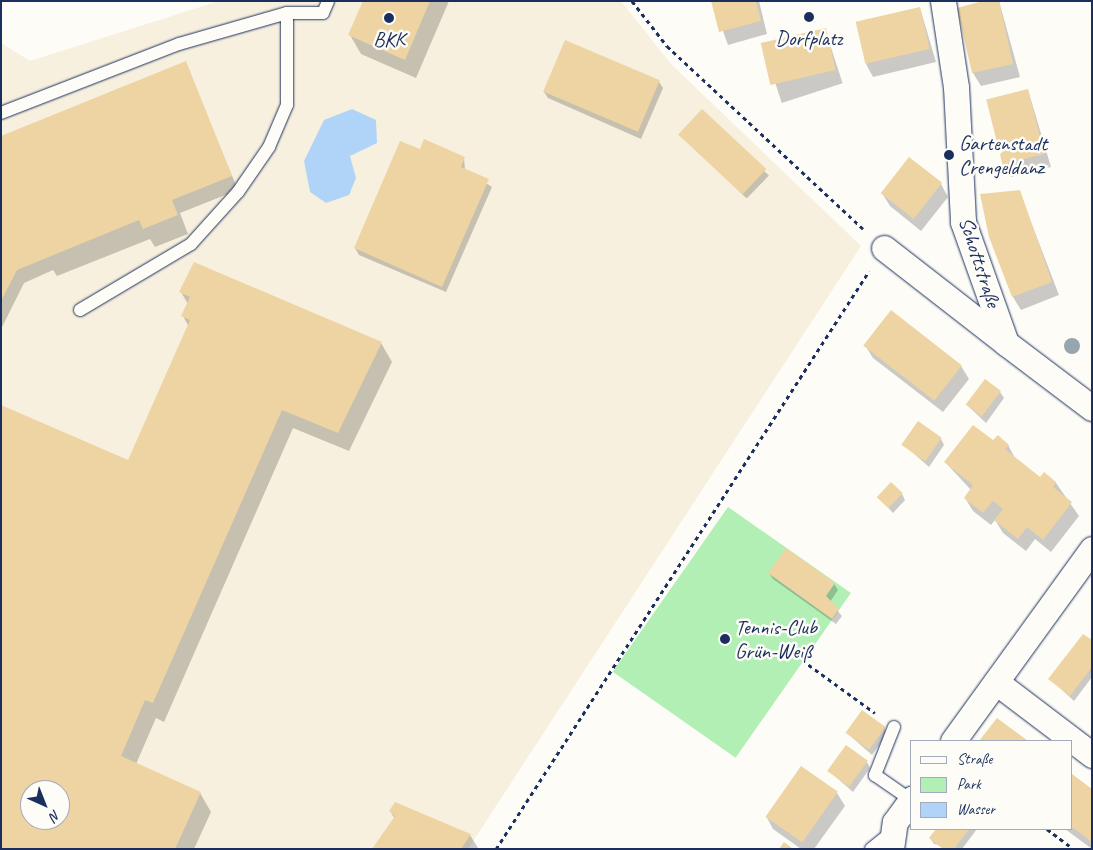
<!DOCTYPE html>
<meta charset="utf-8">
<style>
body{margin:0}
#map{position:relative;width:1093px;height:850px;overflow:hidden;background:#fdfcf7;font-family:Caveat,sans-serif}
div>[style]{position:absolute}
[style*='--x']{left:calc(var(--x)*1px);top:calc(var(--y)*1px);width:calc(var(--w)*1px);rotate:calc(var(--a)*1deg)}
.built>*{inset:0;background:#f8f0de}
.green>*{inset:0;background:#b1efb5;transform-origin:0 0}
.water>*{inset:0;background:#afd4f8}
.shadow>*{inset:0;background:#0003;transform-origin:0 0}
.building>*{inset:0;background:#edd4a2;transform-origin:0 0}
.path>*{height:3px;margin-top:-1.5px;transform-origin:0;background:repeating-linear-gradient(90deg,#1b2f5e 0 4px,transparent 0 8px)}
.roads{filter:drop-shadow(0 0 1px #1b2f5e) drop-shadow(0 0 1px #1b2f5e)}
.service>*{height:12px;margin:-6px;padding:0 6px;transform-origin:6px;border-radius:6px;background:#fdfcf7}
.minor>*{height:25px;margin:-12.5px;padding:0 12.5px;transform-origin:12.5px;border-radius:12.5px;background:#fdfcf7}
.trees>*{width:16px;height:16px;margin:-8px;border-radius:50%;background:#95a6af}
.dots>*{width:14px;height:14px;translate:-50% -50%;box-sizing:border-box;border:2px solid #fdfcf7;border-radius:50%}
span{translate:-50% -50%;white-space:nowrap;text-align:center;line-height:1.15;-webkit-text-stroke:5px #fdfcf7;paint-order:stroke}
.poi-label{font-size:21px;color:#1b2f5e}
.left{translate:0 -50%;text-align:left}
.street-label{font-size:21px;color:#1b2f5e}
.frame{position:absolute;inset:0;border:2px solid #1b2f5e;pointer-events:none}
.legend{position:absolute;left:910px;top:740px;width:162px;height:90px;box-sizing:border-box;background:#fdfcf7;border:1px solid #a3aaba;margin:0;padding:6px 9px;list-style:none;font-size:15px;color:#1b2f5e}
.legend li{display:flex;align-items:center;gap:10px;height:25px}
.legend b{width:25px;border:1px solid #a3aaba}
.north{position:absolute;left:20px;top:780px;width:50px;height:50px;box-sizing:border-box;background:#fdfcf7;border:1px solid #a3aaba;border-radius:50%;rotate:136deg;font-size:14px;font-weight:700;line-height:20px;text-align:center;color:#1b2f5e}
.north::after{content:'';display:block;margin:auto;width:18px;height:22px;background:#1b2f5e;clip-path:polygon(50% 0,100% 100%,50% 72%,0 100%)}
</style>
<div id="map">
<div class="built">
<i style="clip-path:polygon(evenodd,219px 1px,621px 1px,671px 64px,861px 246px,468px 849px,1px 849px,1px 43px,30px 61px,219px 1px,30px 790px,60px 790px,60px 820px,30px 820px,30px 790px)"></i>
</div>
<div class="green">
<i style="left:728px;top:507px;width:150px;height:201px;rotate:35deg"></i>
</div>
<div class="water">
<i style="clip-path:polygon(352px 109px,376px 120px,377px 143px,350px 156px,356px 178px,349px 195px,326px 203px,310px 192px,304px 161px,324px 120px)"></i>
</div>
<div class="shadow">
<i style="clip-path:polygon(364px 1px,449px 1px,416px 78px,361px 54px,350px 35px)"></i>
<i style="clip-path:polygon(712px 1px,759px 1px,767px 34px,728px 45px)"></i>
<i style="clip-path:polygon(999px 1px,1020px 77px,981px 86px,973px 73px)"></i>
<i style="clip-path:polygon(920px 8px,936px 62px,873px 77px,866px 64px)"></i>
<i style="left:825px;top:29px;width:57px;height:64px;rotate:72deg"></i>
<i style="clip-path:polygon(185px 63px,238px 190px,180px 213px,188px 234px,155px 247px,150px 239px,57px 276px,53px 270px,24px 283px,1px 329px,1px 137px)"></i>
<i style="clip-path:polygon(659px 82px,663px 88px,641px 139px,548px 98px,544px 92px)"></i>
<i style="clip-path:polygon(1028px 90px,1051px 167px,1011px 177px,1004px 164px)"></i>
<i style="left:702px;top:111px;width:93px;height:32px;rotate:44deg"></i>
<i style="clip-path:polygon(420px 151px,464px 158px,465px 170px,492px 187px,446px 292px,359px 255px,355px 248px)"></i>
<i style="clip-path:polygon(941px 184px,948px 197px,921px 231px,890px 206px,882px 193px)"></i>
<i style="clip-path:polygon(1019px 191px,1059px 295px,1021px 310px,1013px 297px)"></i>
<i style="clip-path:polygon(evenodd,181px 292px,381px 343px,392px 362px,349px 451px,293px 428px,164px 722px,156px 718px,136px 764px,200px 793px,211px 812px,194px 849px,1px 849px,129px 462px,189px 327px,183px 316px,188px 304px,181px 292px,30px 790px,60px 790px,60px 820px,30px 820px,30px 790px)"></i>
<i style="clip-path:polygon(865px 345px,961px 366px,969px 379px,943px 412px,873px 358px)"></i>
<i style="clip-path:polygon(1000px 392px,1004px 398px,986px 423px,967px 405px)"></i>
<i style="clip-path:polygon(941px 439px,944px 445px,929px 467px,903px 444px)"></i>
<i style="clip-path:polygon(993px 442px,1008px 445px,1015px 458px,1040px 479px,1044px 474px,1056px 483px,1079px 516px,1051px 552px,1035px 539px,1026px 551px,1003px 533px,995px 520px,991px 525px,973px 511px,965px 498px,971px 490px,945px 462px)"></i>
<i style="clip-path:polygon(902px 494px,905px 500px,893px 513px,878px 497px)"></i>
<i style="clip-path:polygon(786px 550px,834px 584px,838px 590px,830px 602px,842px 616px,836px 624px,773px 579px,769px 573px)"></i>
<i style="clip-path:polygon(1092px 642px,1092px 677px,1074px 701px,1050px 679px)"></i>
<i style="clip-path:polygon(884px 727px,887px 734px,872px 755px,847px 733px)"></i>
<i style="clip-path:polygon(867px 762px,870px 768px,853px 792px,829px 771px)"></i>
<i style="clip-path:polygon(1072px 776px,1092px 791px,1092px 849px,1065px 829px,1072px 829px)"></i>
<i style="clip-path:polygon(837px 793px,845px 806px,814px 849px,801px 849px,773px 829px,766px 816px)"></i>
<i style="clip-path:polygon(396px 803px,470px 835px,478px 848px,374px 849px,395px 819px,390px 811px)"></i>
<i style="clip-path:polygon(937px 829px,977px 829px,962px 849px,934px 844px,930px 838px)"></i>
</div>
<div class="building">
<i style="clip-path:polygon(363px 1px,430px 1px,405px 60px,348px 35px)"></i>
<i style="clip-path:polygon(711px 1px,756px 1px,761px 21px,719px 32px)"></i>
<i style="clip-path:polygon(983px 1px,999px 1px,1013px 64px,972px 73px,957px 8px)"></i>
<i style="left:920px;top:7px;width:43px;height:66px;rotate:77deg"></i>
<i style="left:826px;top:28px;width:43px;height:67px;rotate:77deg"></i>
<i style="left:565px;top:40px;width:103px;height:56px;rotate:23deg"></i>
<i style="clip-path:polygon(186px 61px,232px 176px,172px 200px,178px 215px,143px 229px,139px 220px,17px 270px,1px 301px,1px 136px)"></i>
<i style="left:1028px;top:89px;width:67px;height:43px;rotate:76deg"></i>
<i style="left:702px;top:109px;width:88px;height:35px;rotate:43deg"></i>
<i style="clip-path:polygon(424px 139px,465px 157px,461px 167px,489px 179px,442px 287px,354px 248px,400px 141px,420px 149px)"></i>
<i style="left:909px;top:157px;width:42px;height:46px;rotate:38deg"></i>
<i style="clip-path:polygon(1020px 190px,1052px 282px,1012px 297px,989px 237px,980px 194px)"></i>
<i style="clip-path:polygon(evenodd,194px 262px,382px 342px,338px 433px,282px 410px,153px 703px,145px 700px,121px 756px,201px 792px,175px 849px,1px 849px,1px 405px,128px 460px,190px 320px,181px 316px,190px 297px,179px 292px,194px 262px,30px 790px,60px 790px,60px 820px,30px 820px,30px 790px)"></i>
<i style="left:891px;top:310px;width:90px;height:45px;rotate:38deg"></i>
<i style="left:985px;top:379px;width:20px;height:32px;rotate:37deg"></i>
<i style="left:918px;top:421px;width:29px;height:29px;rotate:35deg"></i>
<i style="clip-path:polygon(973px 425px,993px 440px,998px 435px,1009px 445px,1005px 449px,1040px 477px,1044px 472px,1056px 482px,1053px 487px,1072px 502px,1043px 540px,1027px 527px,1018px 539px,994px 520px,1003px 509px,993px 501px,983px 513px,964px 498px,973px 485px,944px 462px)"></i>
<i style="left:891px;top:482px;width:16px;height:21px;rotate:43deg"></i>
<i style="clip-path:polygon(786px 548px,835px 583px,826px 596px,839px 609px,832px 619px,768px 573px)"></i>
<i style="clip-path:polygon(1083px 634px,1092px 640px,1092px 667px,1070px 696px,1048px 679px)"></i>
<i style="left:862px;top:710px;width:29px;height:28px;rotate:36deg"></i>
<i style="clip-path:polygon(997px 718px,1028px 741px,979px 741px)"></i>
<i style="left:846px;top:745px;width:27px;height:32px;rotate:36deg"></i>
<i style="left:801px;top:766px;width:45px;height:62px;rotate:35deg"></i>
<i style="clip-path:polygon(1072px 774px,1092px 789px,1092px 842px,1072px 827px)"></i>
<i style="clip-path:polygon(395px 802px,461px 830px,471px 834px,461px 849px,372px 849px,395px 816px,389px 811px)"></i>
<i style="clip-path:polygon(936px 829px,969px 829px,954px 849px,943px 849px,929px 838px)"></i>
<i style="clip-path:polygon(784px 842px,793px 849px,779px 849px)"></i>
</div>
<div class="path">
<i style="--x:632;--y:1;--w:57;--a:52.1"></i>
<i style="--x:667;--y:46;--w:268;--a:43"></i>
<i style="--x:802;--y:660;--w:90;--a:36"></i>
<i style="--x:1047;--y:829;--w:34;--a:37"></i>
<i style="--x:496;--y:849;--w:688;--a:-57.16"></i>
</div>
<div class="roads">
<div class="service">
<i style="--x:1;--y:113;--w:191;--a:-21.2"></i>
<i style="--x:179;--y:44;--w:112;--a:-16"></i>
<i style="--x:287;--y:13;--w:36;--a:0"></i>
<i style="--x:323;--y:13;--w:13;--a:-67"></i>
<i style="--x:80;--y:310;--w:129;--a:-30.7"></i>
<i style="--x:191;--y:244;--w:70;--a:-47.9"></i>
<i style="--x:238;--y:192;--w:55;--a:-55.4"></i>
<i style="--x:269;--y:147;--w:46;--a:-66.8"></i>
<i style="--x:287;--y:105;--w:92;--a:-90"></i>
<i style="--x:894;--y:727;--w:52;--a:111.6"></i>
<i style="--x:875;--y:775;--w:44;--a:34.8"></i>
<i style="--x:871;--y:849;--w:26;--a:-39"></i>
</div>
<div class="minor">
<i style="--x:943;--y:1;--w:87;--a:81.4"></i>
<i style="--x:956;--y:87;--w:135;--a:87"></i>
<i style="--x:963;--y:222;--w:128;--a:70.4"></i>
<i style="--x:1006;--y:343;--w:108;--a:37.1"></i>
<i style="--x:884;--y:248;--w:155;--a:37.9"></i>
<i style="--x:996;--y:682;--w:121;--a:37.2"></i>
<i style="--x:953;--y:741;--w:237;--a:-54.1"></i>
<i style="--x:891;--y:849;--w:27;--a:-82"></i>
<i style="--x:895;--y:822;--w:29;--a:-54"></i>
</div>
</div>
<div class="trees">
<i style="left:1072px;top:346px"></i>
</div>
<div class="dots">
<i style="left:809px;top:17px;background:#1b2f5e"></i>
<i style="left:389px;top:18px;background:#1b2f5e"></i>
<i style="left:949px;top:155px;background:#1b2f5e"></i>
<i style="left:725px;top:639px;background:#1b2f5e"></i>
</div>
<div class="poi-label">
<span style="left:809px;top:38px">Dorfplatz</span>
<span style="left:389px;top:39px">BKK</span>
<span class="left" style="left:959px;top:155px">Gartenstadt<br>Crengeldanz</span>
<span class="left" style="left:735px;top:639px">Tennis-Club<br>Grün-Weiß</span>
</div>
<div class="street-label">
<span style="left:980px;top:262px;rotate:72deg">Schottstraße</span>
</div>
<div class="frame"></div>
<ul class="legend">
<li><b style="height:6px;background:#fdfcf7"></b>Straße</li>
<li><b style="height:14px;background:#b1efb5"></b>Park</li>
<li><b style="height:14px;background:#afd4f8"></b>Wasser</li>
</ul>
<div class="north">N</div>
</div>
